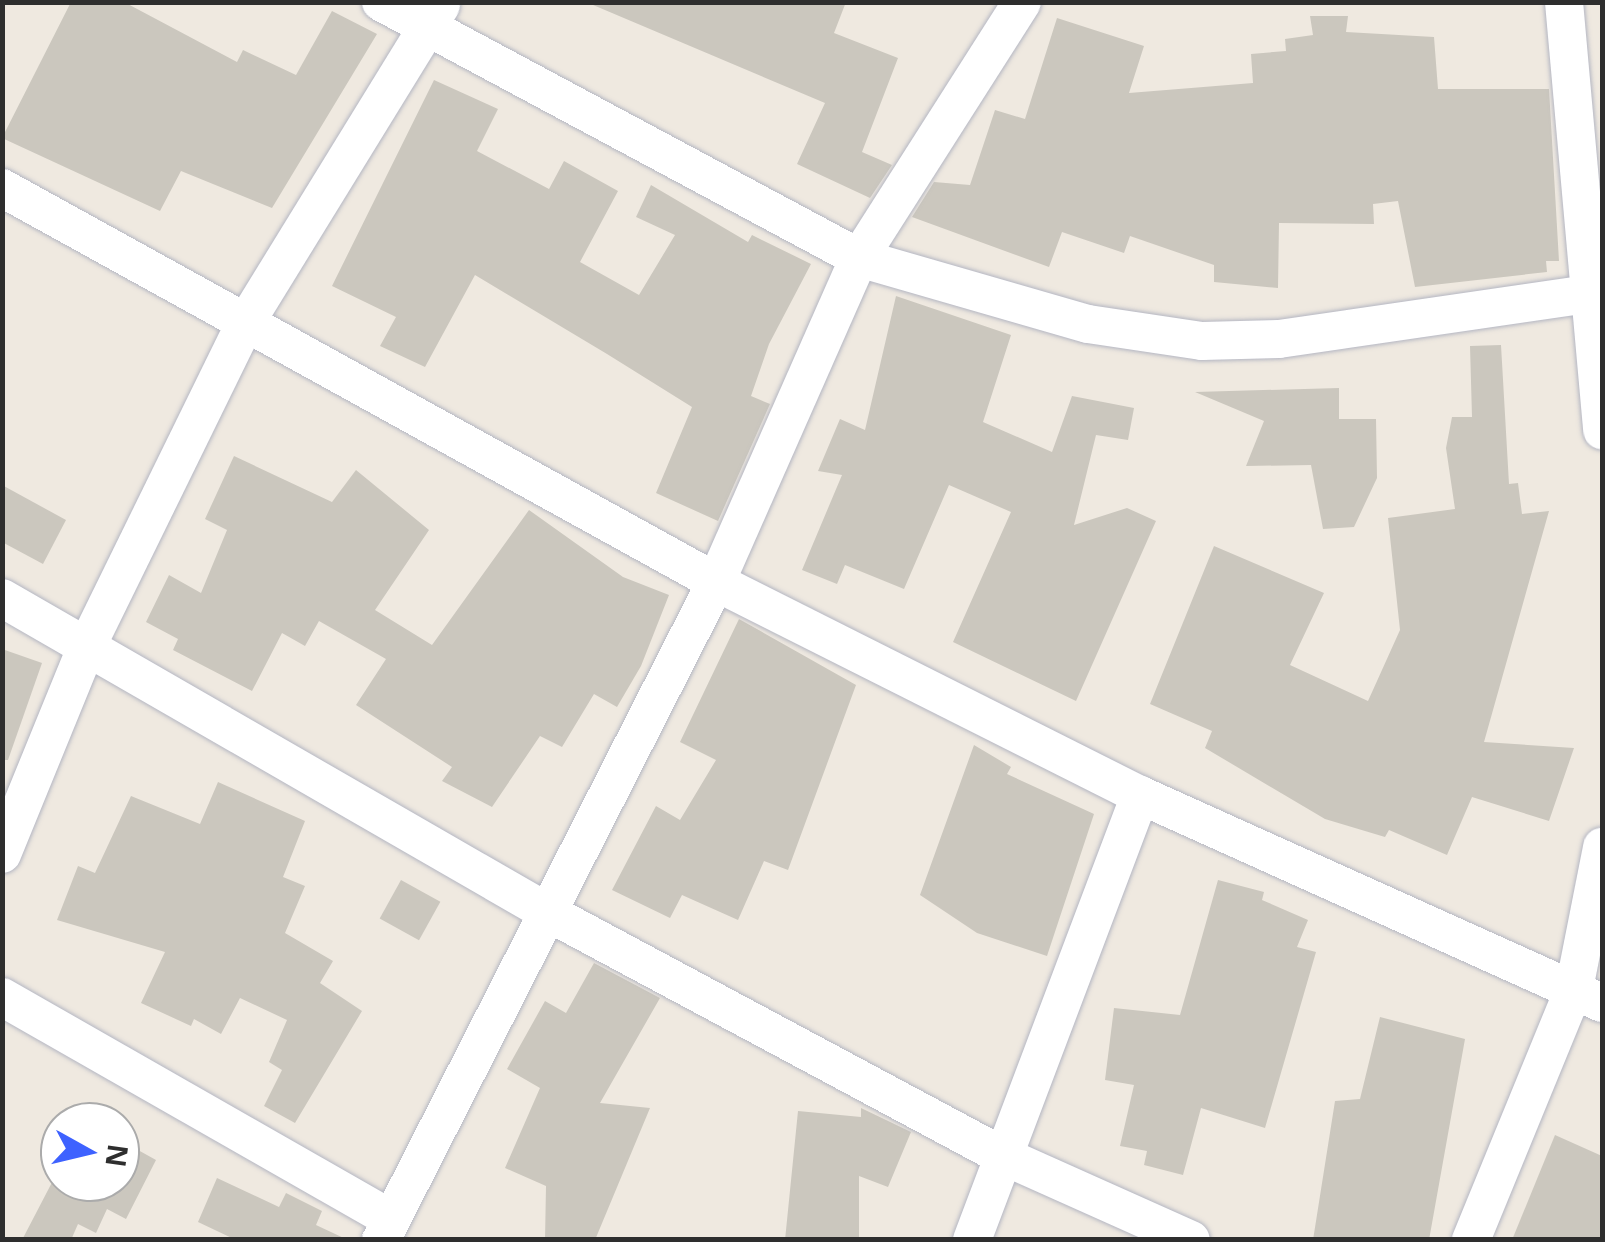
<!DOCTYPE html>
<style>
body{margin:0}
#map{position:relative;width:1605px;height:1242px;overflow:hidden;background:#efe9e0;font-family:"Open Sans",sans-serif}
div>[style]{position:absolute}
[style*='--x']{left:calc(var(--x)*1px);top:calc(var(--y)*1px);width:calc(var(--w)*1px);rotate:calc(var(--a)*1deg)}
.building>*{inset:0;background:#cbc7be;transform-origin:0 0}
.roads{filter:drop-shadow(0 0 2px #b4b6c2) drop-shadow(0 0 2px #b4b6c2)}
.street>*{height:38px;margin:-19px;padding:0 19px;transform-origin:19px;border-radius:19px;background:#fff}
span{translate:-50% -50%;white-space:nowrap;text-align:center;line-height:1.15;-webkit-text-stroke:10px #fff;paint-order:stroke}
.frame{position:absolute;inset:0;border:5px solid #2e2e2e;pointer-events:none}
.north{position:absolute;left:40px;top:1102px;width:100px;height:100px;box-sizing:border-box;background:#fff;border:2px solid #ababab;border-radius:50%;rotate:98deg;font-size:28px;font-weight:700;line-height:40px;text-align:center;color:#2e2e2e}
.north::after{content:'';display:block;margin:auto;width:35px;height:45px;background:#3e62ff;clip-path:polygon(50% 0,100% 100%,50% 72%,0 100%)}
</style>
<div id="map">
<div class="building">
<i style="clip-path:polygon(71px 2px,124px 2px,237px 62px,243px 50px,296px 75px,332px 11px,377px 34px,272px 208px,181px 171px,160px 211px,2px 138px)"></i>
<i style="clip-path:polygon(586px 2px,846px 2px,834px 33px,898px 58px,862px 152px,892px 165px,870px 198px,797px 164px,825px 103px)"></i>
<i style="clip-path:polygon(1310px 16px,1348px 16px,1346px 32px,1434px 37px,1438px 89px,1549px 89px,1559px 261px,1546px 261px,1547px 272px,1415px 287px,1398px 201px,1373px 204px,1374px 224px,1279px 223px,1278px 288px,1214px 282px,1214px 265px,1130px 236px,1124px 253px,1062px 232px,1049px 267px,912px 217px,934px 182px,970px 185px,995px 110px,1025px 119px,1057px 18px,1144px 46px,1129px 93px,1253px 83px,1251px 54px,1286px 51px,1285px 39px,1313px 35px)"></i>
<i style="clip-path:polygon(434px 80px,498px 109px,477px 151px,549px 189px,564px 161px,618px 191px,580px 262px,639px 295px,675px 235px,636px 217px,651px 185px,748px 242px,752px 235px,811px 264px,769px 344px,751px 396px,770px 404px,718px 521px,656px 493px,692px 407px,607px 354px,475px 275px,425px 367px,380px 346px,396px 317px,332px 286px)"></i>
<i style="clip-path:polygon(896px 296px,1011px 335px,983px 422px,1052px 452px,1072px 396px,1134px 408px,1128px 440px,1096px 435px,1074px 525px,1127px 508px,1156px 521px,1076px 701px,953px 642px,1011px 512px,949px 485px,904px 589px,845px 565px,837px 584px,802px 570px,842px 475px,818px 471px,840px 419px,865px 430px)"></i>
<i style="clip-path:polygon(1501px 345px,1509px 484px,1518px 483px,1522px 514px,1549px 511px,1484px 742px,1574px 748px,1549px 821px,1472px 797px,1447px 855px,1389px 830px,1385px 837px,1325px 819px,1205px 748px,1212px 731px,1150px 704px,1214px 546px,1324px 593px,1290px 665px,1368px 701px,1400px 630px,1388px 518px,1455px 509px,1446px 448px,1452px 417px,1472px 417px,1470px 346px)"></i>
<i style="clip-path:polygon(1339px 388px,1339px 419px,1376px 419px,1377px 478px,1354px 527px,1323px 529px,1311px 465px,1246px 466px,1264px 421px,1195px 392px)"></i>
<i style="clip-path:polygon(234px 456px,332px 502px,356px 470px,429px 530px,375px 610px,432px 645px,529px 510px,623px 577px,669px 595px,641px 666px,617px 707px,594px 694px,562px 747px,540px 736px,492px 807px,442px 781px,452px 767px,356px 705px,386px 659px,319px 621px,305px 646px,282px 633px,252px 691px,173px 650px,178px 639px,146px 622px,169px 575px,201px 593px,227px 530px,205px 519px)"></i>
<i style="clip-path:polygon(2px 485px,66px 520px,43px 564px,2px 542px)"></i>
<i style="clip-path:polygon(739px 619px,856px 685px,788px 870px,764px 861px,738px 920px,682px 895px,670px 918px,612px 890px,656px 806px,680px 820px,716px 760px,680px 742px)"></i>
<i style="clip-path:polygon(2px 649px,42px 663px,8px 760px,2px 760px)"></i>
<i style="clip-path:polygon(974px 745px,1011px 767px,1007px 774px,1094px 814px,1047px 956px,977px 933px,920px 895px)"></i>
<i style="clip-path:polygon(218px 782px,305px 821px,283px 877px,305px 886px,285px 933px,333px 961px,320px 983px,362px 1011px,295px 1123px,264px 1106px,282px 1070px,269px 1062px,287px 1020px,240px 998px,221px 1034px,194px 1019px,191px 1026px,141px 1003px,165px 952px,57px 920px,78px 866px,95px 873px,131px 796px,200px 824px)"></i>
<i style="left:401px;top:880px;width:45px;height:44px;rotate:29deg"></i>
<i style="clip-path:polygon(1218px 880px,1264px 892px,1262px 900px,1308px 920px,1297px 947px,1316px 952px,1265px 1128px,1201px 1108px,1183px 1175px,1144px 1165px,1147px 1151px,1120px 1146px,1134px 1085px,1105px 1080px,1114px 1008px,1180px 1015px)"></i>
<i style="clip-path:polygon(594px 963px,660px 998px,600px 1103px,650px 1108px,595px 1240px,545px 1240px,546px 1186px,505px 1168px,540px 1088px,507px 1069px,545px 1001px,566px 1013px)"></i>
<i style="clip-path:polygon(1380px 1017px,1465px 1039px,1429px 1240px,1313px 1240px,1335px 1101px,1360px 1099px)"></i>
<i style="clip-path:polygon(861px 1108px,911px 1132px,888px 1187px,859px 1176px,859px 1240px,785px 1240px,798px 1111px,861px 1117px)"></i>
<i style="clip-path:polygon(1555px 1135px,1602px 1156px,1602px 1240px,1512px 1240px)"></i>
<i style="clip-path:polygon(120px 1140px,156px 1160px,126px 1219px,107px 1209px,96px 1233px,78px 1224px,71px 1240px,22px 1240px,60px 1167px,60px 1182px,120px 1182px)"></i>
<i style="clip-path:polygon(217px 1178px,279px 1207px,286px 1193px,322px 1211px,316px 1225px,348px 1240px,236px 1240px,198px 1222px)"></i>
</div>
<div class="roads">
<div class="street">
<i style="--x:381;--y:2;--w:542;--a:28.17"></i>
<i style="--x:859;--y:258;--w:238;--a:16.1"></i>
<i style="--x:1088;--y:324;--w:115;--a:8.5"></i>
<i style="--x:1202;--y:341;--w:77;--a:-1.5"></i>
<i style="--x:1279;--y:339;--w:326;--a:-8.3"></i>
<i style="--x:1564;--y:2;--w:430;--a:84.9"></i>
<i style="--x:2;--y:188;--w:815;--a:28.89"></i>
<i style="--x:716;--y:582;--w:474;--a:26.7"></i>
<i style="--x:1140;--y:795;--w:507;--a:24.24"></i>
<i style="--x:2;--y:598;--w:629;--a:29.95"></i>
<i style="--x:547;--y:912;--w:513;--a:28.16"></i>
<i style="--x:999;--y:1154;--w:210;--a:24.1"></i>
<i style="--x:2;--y:854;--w:222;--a:-67.8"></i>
<i style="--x:86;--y:648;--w:363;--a:-63.9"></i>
<i style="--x:246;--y:322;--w:372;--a:-58.4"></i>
<i style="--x:2;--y:997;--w:448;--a:29.7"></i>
<i style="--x:381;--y:1240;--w:738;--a:-63.02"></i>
<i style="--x:716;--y:582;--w:354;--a:-66.2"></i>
<i style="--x:859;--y:258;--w:303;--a:-57.5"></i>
<i style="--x:972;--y:1240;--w:476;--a:-69.3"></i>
<i style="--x:1471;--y:1240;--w:271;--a:-67.7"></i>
<i style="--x:1574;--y:989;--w:145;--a:-78.8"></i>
</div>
</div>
<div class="frame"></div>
<div class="north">N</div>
</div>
